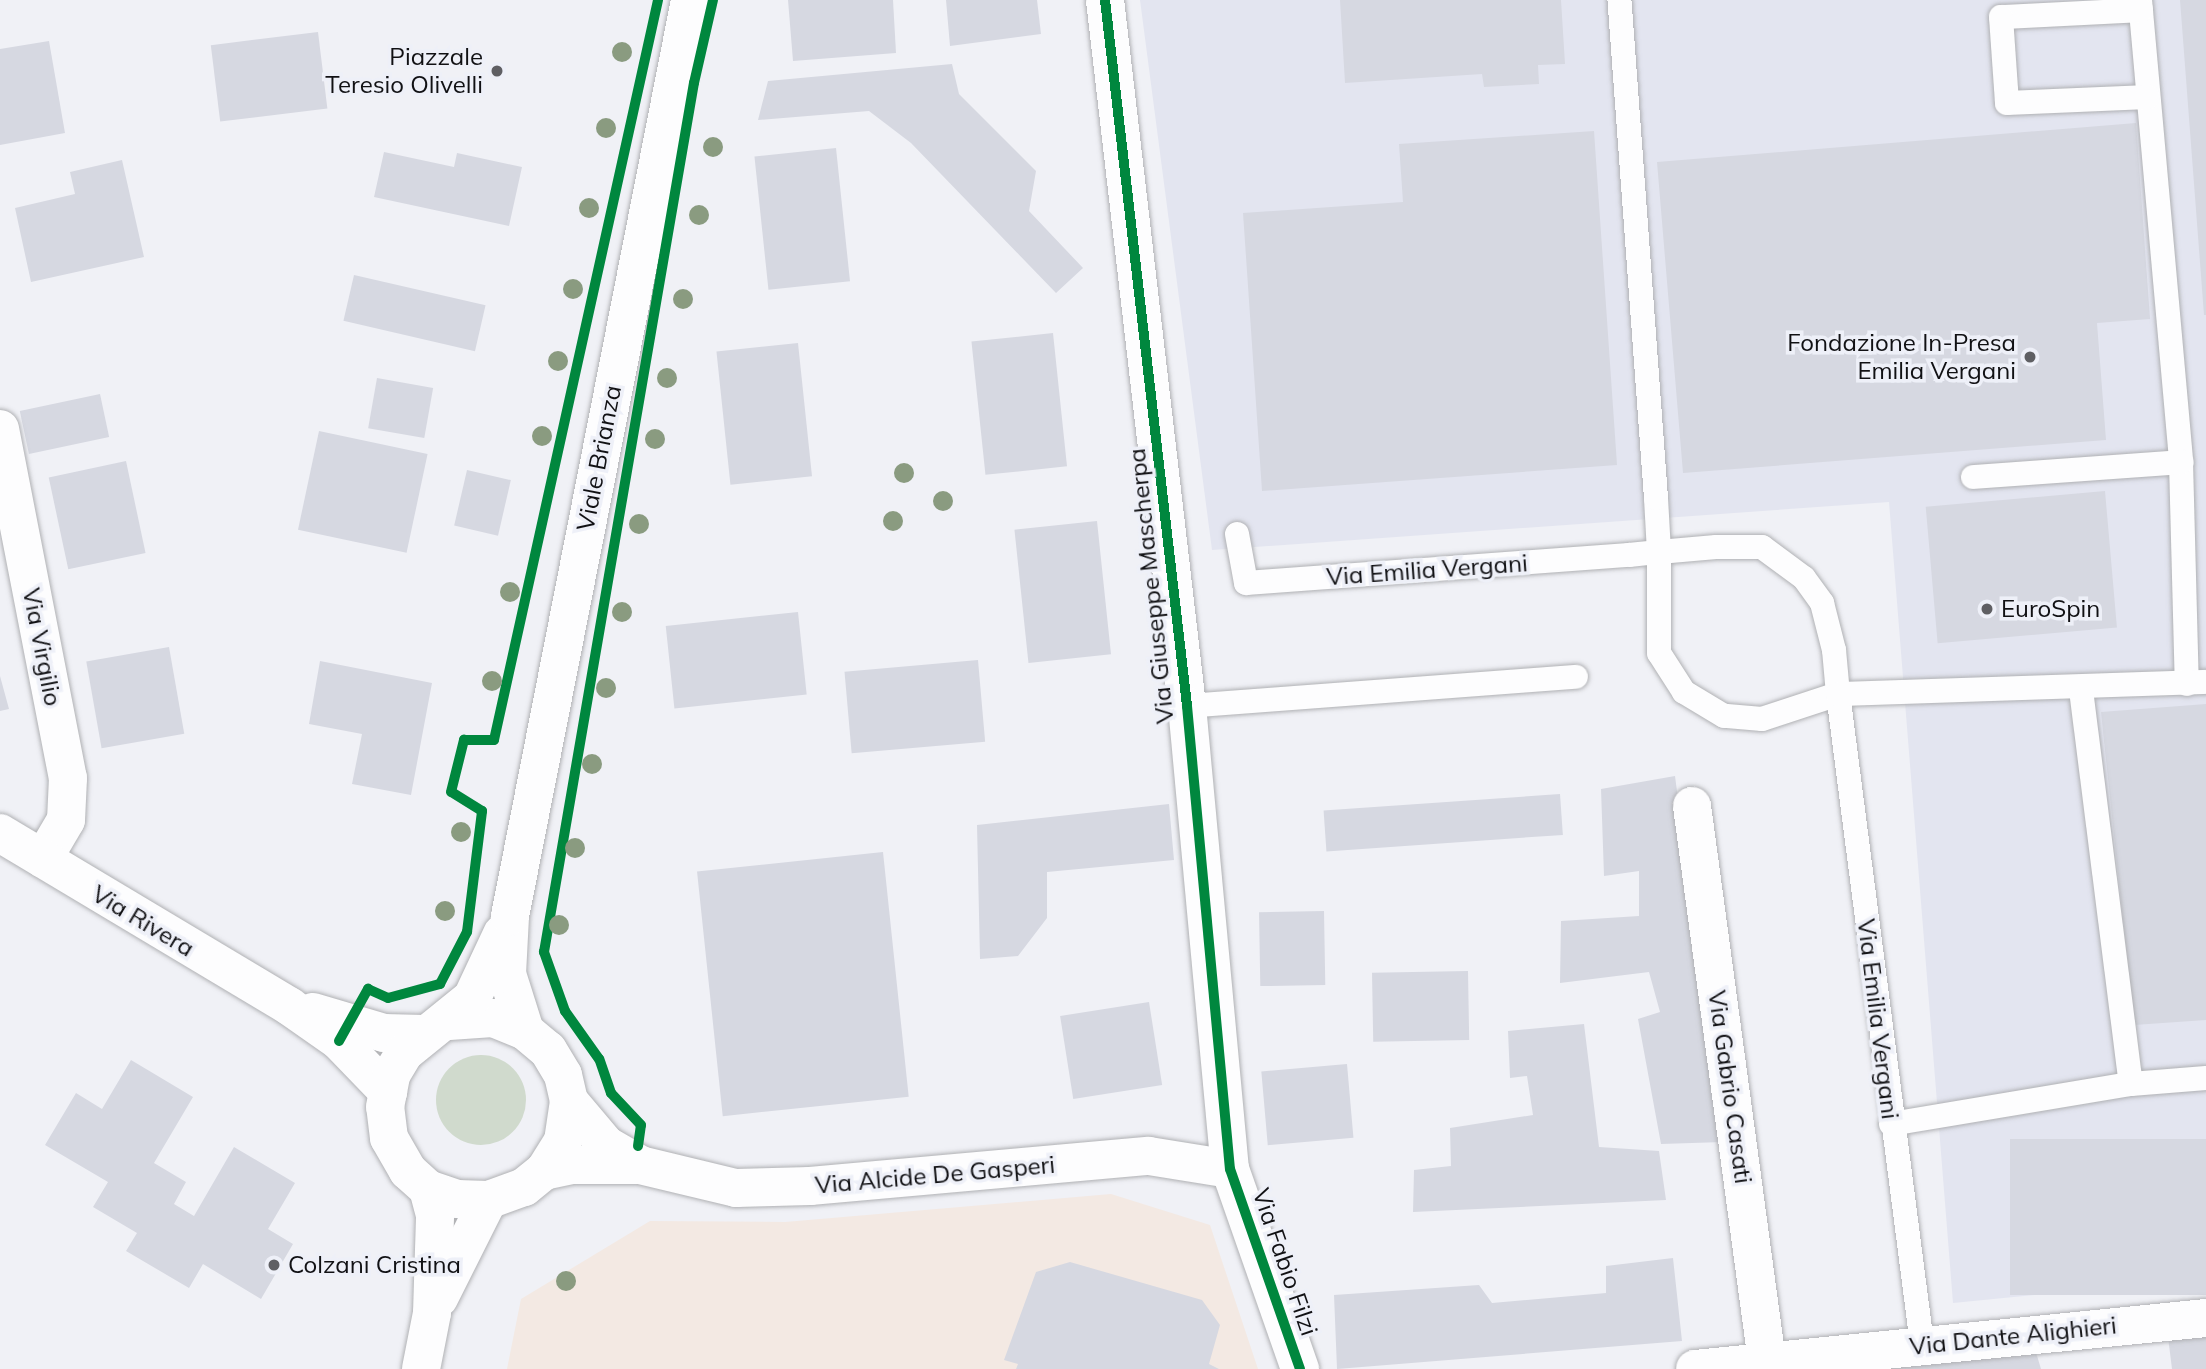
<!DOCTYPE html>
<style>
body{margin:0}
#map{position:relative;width:2206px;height:1369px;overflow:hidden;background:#f0f1f6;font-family:Mulish,sans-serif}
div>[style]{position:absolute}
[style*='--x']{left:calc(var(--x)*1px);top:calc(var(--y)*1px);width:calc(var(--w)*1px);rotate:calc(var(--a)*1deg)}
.built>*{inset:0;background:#e3e5f0}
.education>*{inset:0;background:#f3e9e3}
.green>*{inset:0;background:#d0dacd}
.round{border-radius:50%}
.building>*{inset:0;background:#d6d8e1;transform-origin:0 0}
.roads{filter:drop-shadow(0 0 2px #b0b1b4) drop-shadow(0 0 2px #b0b1b4)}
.lane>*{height:24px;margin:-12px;padding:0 12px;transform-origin:12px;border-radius:12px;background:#fdfdfe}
.street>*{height:38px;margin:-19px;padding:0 19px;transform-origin:19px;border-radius:19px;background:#fdfdfe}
.secondary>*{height:38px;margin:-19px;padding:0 19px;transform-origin:19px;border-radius:19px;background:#fdfdfe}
.cycleway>*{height:10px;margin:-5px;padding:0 5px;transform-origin:5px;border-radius:5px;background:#00873e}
.trees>*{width:20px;height:20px;margin:-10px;border-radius:50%;background:#8a9b80}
.dots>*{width:19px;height:19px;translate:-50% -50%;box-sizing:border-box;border:4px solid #eef0f8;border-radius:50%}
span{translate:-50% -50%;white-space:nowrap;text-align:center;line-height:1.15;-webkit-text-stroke:7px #eef0f8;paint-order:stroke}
.poi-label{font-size:24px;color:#111114}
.right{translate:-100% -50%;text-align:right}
.left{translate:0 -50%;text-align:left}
.street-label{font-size:24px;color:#111114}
</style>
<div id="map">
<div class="built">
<i style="clip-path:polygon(1140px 0,2206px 0,2206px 1278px,1953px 1303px,1889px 502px,1212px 550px)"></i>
</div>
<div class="education">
<i style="clip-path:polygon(1111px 1194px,1210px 1225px,1258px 1369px,507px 1369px,521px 1299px,650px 1221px,785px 1222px)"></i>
</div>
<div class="green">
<i class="round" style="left:436px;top:1055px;width:90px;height:90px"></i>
</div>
<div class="building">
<i style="clip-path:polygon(788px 0,893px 0,896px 53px,793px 61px)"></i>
<i style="clip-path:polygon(946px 0,1037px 0,1041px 34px,950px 46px)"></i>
<i style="clip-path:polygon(1340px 0,1561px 0,1565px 64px,1538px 65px,1539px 84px,1484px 87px,1482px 74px,1345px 83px)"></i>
<i style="clip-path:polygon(2180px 0,2206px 0,2206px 315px,2204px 315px)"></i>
<i style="left:318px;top:32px;width:77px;height:108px;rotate:83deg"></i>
<i style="clip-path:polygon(49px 41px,65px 133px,0 145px,0 49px)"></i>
<i style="clip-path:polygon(952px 64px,959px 94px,1036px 171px,1029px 211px,1083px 268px,1056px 293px,911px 143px,869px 111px,758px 120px,768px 81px)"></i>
<i style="clip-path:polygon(2136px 123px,2150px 319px,2097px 323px,2106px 440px,1683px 473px,1657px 162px)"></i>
<i style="clip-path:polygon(1594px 131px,1617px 465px,1262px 491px,1243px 213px,1403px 202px,1399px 144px)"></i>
<i style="left:836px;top:148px;width:134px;height:82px;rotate:84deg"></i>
<i style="clip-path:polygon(384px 152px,454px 167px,457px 153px,522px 167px,509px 226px,374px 197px)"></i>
<i style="clip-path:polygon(122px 160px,144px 257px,31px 282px,15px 208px,75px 194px,70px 172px)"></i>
<i style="left:354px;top:275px;width:135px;height:47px;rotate:13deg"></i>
<i style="left:1053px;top:333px;width:134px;height:82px;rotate:84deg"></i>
<i style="left:798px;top:343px;width:134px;height:82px;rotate:84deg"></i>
<i style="left:377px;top:378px;width:57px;height:51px;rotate:10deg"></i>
<i style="left:100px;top:394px;width:44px;height:82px;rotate:78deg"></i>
<i style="left:319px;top:431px;width:111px;height:101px;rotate:12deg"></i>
<i style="left:126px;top:461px;width:94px;height:79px;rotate:78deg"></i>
<i style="left:467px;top:470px;width:45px;height:57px;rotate:13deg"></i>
<i style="left:2105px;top:491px;width:137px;height:180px;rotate:85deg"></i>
<i style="left:1097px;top:521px;width:134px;height:83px;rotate:84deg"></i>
<i style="left:798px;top:612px;width:83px;height:133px;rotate:84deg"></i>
<i style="left:169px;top:647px;width:88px;height:84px;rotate:80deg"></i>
<i style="left:978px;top:660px;width:82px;height:134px;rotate:85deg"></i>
<i style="clip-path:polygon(320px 661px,432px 683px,411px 795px,352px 784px,362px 734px,309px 724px)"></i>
<i style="clip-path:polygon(0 676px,9px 709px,0 711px)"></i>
<i style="clip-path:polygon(2206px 704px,2206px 1020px,2134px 1025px,2101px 712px)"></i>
<i style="clip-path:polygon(1675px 776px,1723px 1142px,1661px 1144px,1638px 1019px,1660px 1012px,1649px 972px,1560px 983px,1561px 921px,1639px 916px,1639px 871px,1604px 876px,1601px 789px)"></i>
<i style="left:1560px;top:794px;width:41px;height:237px;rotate:86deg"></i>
<i style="clip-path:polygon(1169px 804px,1174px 860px,1047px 872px,1047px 918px,1018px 956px,980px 959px,977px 825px)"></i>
<i style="left:883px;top:852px;width:246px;height:187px;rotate:84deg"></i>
<i style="left:1324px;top:911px;width:74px;height:65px;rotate:89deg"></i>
<i style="left:1468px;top:971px;width:69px;height:96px;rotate:89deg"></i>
<i style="left:1149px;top:1002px;width:84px;height:90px;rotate:81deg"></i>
<i style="clip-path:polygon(1584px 1024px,1599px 1147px,1659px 1151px,1666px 1200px,1413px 1212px,1414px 1170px,1451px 1166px,1450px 1128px,1533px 1115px,1527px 1076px,1510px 1078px,1508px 1031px)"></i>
<i style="clip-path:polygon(131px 1060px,193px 1097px,154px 1163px,186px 1182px,174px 1204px,194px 1216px,234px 1147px,295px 1183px,268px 1229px,293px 1244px,261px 1299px,203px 1264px,189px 1288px,126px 1251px,137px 1233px,93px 1207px,108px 1182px,45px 1145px,76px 1093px,102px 1109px)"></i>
<i style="left:1347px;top:1064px;width:74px;height:86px;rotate:85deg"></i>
<i style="left:2206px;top:1139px;width:156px;height:196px;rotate:90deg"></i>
<i style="clip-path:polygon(1673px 1258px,1682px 1341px,1337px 1369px,1334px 1295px,1479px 1285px,1492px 1303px,1606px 1293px,1606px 1266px)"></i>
<i style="clip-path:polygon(1070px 1262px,1202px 1300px,1220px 1325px,1209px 1364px,1219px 1369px,1016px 1369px,1018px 1364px,1004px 1360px,1036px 1272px)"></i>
<i style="clip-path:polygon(2206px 1332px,2206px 1369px,2172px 1369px,2168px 1337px)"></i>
<i style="clip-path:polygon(2035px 1349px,2041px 1369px,1850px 1369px)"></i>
</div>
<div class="roads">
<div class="lane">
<i style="--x:2140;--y:0;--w:464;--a:84.9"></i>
<i style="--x:2181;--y:462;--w:222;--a:88.5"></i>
<i style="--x:2141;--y:10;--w:140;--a:177.1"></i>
<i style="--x:2001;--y:17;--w:86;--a:86"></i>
<i style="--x:2007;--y:103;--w:141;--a:-2.4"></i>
<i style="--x:1973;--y:477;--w:209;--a:-4.1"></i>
<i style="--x:1237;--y:534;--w:50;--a:79.6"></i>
<i style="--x:1246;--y:583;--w:384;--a:-4.2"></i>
<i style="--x:1629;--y:555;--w:30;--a:-6"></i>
<i style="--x:1659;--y:552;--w:57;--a:-5"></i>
<i style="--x:1716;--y:547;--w:46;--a:0"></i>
<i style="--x:1762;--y:547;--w:52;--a:36.4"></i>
<i style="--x:1804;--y:578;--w:31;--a:54"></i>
<i style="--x:1822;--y:603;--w:49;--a:75.7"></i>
<i style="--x:1834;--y:650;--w:44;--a:84.8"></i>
<i style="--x:1838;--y:694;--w:80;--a:161.8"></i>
<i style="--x:1762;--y:719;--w:38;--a:-175"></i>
<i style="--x:1724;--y:716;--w:47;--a:-149"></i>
<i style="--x:1684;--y:692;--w:46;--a:-122.7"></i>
<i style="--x:1659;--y:653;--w:101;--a:-90"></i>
<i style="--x:1659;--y:552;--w:54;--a:-93.2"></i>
<i style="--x:1656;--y:498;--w:499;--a:-94.2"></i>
<i style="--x:2081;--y:690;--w:397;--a:82.8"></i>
<i style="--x:1187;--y:706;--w:390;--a:-4.3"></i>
<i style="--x:1891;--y:1124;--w:243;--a:-9.5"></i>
<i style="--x:2131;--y:1084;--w:75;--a:-4.6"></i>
<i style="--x:1922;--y:1344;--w:655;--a:-97.36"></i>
<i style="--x:1838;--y:694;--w:368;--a:-1.9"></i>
</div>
<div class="street">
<i style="--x:1105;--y:0;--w:711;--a:83.37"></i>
<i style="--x:1187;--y:706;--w:465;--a:84.7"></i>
<i style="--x:1230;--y:1169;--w:212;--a:70.7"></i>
<i style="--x:0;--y:429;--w:356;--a:79"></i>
<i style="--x:68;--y:778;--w:42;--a:92.7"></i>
<i style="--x:66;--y:820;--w:45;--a:120.5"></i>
<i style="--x:1692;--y:806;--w:568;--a:82.31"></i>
<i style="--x:0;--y:833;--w:337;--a:30.9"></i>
<i style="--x:289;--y:1006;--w:61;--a:35"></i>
<i style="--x:339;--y:1041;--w:71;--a:46.1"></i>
<i style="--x:313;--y:1012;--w:74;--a:16.5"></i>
<i style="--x:384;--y:1033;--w:40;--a:1.4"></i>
<i style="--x:569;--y:1101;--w:57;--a:49.9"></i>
<i style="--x:606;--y:1145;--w:39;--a:30"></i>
<i style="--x:544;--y:1171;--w:29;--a:-12"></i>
<i style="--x:572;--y:1165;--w:68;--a:0"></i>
<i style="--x:640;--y:1165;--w:99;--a:13.5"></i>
<i style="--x:736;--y:1188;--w:74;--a:-1.5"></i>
<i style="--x:810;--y:1186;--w:340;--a:-5.1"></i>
<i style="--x:1149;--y:1156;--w:82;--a:9.1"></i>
<i style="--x:1695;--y:1369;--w:514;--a:-5.7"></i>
</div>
<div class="secondary">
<i style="--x:449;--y:1021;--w:44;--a:-3.9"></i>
<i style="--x:493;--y:1018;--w:35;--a:22"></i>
<i style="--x:525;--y:1031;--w:30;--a:40"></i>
<i style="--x:548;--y:1050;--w:29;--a:59"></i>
<i style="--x:563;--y:1075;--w:27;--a:77"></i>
<i style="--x:569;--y:1101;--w:40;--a:98.5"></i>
<i style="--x:563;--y:1141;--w:36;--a:122"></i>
<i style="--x:544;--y:1171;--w:26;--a:141"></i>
<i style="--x:524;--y:1187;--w:38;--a:160"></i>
<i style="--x:488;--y:1200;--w:31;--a:-178"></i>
<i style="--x:457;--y:1199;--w:31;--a:-161"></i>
<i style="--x:428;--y:1189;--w:27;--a:-138"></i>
<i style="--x:408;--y:1171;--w:38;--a:-120"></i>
<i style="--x:389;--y:1138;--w:31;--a:-97"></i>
<i style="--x:385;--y:1107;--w:33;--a:-79"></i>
<i style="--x:391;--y:1075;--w:26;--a:-59"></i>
<i style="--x:404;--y:1053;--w:87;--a:-39"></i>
<i style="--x:472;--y:998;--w:71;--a:-64.9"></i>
<i style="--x:525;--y:1031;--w:60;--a:-107.5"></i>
<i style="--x:507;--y:974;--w:58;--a:-87"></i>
<i style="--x:510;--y:916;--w:934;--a:-78.88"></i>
<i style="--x:439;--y:1298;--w:110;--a:-63.4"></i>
<i style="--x:421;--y:1369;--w:57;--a:-78.9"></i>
<i style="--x:432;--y:1313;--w:98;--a:-88.2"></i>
<i style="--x:435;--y:1215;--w:27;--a:-105"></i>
</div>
</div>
<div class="cycleway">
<i style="--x:1105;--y:0;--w:711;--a:83.37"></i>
<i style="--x:1187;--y:706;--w:465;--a:84.7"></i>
<i style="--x:1230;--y:1169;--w:212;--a:70.7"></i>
<i style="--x:339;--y:1041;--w:60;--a:-60.9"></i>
<i style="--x:368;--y:989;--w:22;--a:24"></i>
<i style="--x:388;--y:998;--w:54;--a:-15.1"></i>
<i style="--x:440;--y:984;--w:59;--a:-62.6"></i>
<i style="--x:467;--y:932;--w:122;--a:-82.9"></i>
<i style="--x:482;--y:811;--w:36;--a:-148"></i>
<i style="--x:451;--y:792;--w:54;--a:-76"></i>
<i style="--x:464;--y:740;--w:30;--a:0"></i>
<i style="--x:494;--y:740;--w:758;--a:-77.5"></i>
<i style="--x:638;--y:1146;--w:21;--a:-82"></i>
<i style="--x:641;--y:1125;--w:44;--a:-133.2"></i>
<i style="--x:611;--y:1093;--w:36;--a:-109"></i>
<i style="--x:599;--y:1059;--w:59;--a:-125.3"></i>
<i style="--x:565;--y:1011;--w:63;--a:-109.6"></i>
<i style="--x:544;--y:952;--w:882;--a:-80.21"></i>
<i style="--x:694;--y:83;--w:85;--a:-77.1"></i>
</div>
<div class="trees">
<i style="left:622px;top:52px"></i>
<i style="left:606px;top:128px"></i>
<i style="left:713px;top:147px"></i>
<i style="left:589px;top:208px"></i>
<i style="left:699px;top:215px"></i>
<i style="left:573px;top:289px"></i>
<i style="left:683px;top:299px"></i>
<i style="left:558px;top:361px"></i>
<i style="left:667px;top:378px"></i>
<i style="left:542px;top:436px"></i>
<i style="left:655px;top:439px"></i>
<i style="left:904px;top:473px"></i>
<i style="left:943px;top:501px"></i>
<i style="left:893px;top:521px"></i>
<i style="left:639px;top:524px"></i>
<i style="left:510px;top:592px"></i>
<i style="left:622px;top:612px"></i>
<i style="left:492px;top:681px"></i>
<i style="left:606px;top:688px"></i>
<i style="left:592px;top:764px"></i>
<i style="left:461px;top:832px"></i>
<i style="left:575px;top:848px"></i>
<i style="left:445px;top:911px"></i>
<i style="left:559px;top:925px"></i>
<i style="left:566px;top:1281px"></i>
</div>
<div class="dots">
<i style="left:497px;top:71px;background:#5f5f63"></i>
<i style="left:2030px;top:357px;background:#5f5f63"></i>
<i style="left:1987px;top:609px;background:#5f5f63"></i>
<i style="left:274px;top:1265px;background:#5f5f63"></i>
</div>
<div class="poi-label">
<span class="right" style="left:483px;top:71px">Piazzale<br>Teresio Olivelli</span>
<span class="right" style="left:2016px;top:357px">Fondazione In-Presa<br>Emilia Vergani</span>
<span class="left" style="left:2001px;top:609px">EuroSpin</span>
<span class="left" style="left:288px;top:1265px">Colzani Cristina</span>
</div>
<div class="street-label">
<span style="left:599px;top:458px;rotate:-79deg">Viale Brianza</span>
<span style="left:1427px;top:570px;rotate:-4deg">Via Emilia Vergani</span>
<span style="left:1151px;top:586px;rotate:-96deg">Via Giuseppe Mascherpa</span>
<span style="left:42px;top:647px;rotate:79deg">Via Virgilio</span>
<span style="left:143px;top:921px;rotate:31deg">Via Rivera</span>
<span style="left:1878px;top:1019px;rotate:83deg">Via Emilia Vergani</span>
<span style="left:1730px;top:1087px;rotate:82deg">Via Gabrio Casati</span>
<span style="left:935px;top:1175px;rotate:-5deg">Via Alcide De Gasperi</span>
<span style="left:1285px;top:1262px;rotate:71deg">Via Fabio Filzi</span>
<span style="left:2013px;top:1336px;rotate:-6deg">Via Dante Alighieri</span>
</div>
</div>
